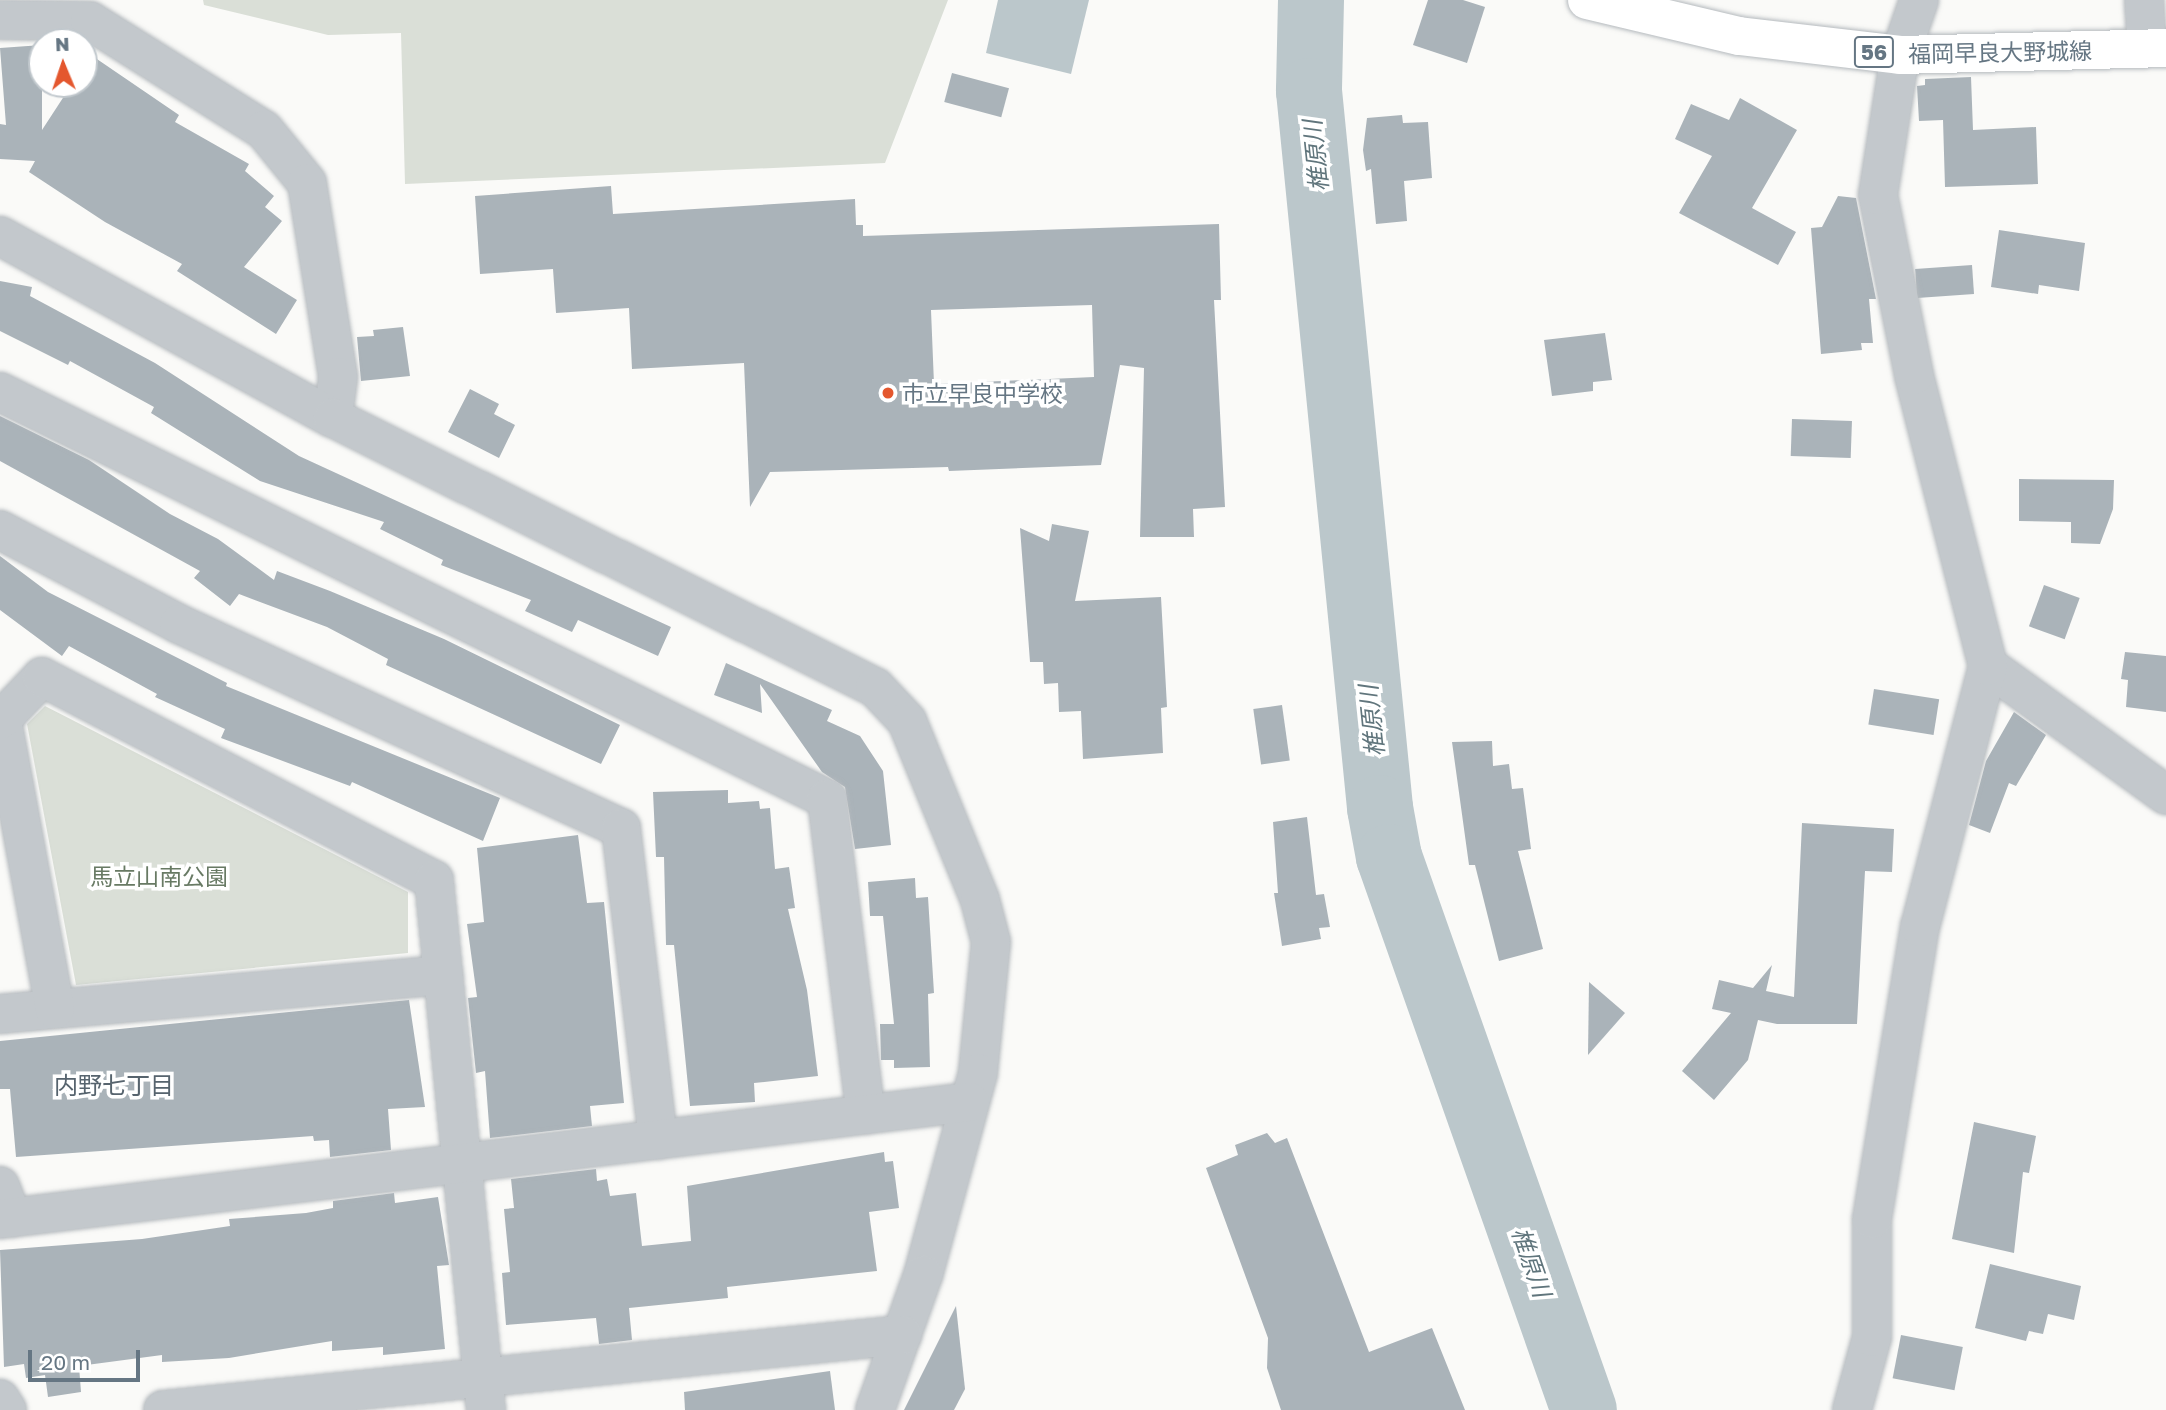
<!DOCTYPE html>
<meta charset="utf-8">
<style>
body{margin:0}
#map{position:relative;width:2166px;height:1410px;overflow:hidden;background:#fafaf8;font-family:"Golos Text","Noto Sans JP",sans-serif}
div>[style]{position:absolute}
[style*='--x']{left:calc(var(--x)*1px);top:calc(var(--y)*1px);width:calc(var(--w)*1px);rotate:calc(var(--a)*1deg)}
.green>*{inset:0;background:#dadfd7}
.water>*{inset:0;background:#bbc7cb}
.river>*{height:66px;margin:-33px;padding:0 33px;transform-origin:33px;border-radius:33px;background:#bbc7cb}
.building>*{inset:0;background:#aab3b9;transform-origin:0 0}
.roads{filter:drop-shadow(0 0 2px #b5babe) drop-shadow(0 0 2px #b5babe)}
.minor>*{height:38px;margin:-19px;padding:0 19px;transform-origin:19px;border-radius:19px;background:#c3c8cc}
.major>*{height:38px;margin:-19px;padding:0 19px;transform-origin:19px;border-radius:19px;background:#fff}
.dots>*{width:19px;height:19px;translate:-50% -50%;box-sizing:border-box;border:4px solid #fff;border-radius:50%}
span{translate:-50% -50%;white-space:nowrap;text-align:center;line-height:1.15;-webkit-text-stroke:7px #fff;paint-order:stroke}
.shield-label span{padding:2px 5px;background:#fff;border:2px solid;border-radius:5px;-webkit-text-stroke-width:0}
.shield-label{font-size:21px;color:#657683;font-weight:700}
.street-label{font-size:23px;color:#657683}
.poi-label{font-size:23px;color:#657683}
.left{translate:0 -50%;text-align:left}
.park-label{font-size:23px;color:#687a64}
.water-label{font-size:24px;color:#60757c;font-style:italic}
.neighbourhood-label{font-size:24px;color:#57646e}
.north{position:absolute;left:28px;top:28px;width:70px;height:70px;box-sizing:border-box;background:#fff;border:2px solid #c1c8cd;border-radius:50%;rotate:358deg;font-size:19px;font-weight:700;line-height:28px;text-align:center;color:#657683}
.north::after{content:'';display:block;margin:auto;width:24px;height:32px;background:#e4572e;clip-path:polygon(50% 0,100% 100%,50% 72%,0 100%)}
.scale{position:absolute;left:28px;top:1350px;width:112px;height:32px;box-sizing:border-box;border:4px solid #657683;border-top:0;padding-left:9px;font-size:21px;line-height:24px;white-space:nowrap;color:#657683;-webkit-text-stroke:5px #fff;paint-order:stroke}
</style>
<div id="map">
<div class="green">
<i style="clip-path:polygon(203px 0,948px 0,885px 163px,405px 184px,401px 33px,328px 35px,204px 5px)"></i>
<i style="clip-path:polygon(45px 706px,408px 892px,408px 953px,76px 985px,27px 724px)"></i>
</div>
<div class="water">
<i style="clip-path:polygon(998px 0,1089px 0,1071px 74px,986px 53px)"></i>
</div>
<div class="river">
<i style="--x:1311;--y:0;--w:91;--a:91.3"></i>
<i style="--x:1309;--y:91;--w:721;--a:84.34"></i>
<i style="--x:1380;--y:808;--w:50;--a:79.6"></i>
<i style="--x:1389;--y:857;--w:586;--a:70.58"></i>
</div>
<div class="building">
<i style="clip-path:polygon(1428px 0,1463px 0,1485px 7px,1467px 63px,1413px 45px)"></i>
<i style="clip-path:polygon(42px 45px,42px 130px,72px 84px,84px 84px,84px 66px,91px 55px,179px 115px,175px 122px,249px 164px,245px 171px,274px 196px,265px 207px,282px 221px,244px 267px,297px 300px,276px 334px,177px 271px,182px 264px,105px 222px,29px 172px,35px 161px,0 159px,0 124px,6px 125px,0 48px)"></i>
<i style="left:952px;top:73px;width:59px;height:30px;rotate:15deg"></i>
<i style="clip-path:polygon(1971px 77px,1973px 130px,2036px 127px,2038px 184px,1945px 187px,1943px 120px,1919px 121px,1917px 86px,1925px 85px,1925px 79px)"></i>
<i style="clip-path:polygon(1740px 98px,1797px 130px,1752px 208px,1796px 232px,1778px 265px,1679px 213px,1712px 156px,1675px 139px,1691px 104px,1729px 120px)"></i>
<i style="clip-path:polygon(1402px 115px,1403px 123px,1428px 122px,1432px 178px,1404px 181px,1407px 221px,1376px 224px,1371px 169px,1366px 171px,1363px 150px,1367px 118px)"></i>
<i style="clip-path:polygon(evenodd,611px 186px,613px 214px,855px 199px,856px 225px,863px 225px,863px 236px,1219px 224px,1221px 300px,1214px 300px,1225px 507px,1193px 509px,1194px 537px,1140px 537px,1144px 368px,1120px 365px,1101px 465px,949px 471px,948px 467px,770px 472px,750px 507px,744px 363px,632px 369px,629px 308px,556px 313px,553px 269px,480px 274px,475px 196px,611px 186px,1092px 305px,1094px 377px,934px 384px,931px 310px,1092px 305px)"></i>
<i style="clip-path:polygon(1838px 196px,1856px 198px,1876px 299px,1869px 299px,1873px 343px,1861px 343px,1862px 350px,1821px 354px,1811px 228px,1822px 227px)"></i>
<i style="clip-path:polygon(1999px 230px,2085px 243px,2079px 291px,2039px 285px,2038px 294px,1991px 287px)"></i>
<i style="left:1972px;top:265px;width:29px;height:57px;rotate:86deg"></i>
<i style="clip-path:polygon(0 281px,32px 287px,30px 296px,155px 363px,299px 456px,671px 627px,658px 656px,578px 620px,572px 632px,525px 611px,531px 600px,441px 565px,443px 560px,380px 529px,384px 522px,260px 481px,151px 413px,154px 407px,70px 361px,68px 365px,0 331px)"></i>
<i style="clip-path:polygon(403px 327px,410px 376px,361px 381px,357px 337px,374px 336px,373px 330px)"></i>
<i style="clip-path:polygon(1605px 333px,1612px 380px,1593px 382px,1593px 391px,1552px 396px,1544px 340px)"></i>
<i style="clip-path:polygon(470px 389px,499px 404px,494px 414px,515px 425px,499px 458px,448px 432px)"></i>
<i style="clip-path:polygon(0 416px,89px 460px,170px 514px,218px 539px,274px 580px,277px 571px,330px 591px,444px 639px,620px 725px,601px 764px,386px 665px,388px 659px,327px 627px,239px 594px,230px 606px,194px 578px,200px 571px,0 461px)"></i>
<i style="left:1792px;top:419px;width:60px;height:37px;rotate:2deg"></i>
<i style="clip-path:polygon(2019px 479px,2114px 480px,2113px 509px,2100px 544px,2071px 543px,2071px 522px,2019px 521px)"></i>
<i style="clip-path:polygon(1052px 524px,1089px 531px,1075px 601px,1161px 597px,1167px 707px,1161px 708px,1163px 753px,1083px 759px,1081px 711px,1059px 712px,1058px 683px,1044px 684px,1043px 662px,1030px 662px,1020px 528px,1049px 541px)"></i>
<i style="clip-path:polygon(0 556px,48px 592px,227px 683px,226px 686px,500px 798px,483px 841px,352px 782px,350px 786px,221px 738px,225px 729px,155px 697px,157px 694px,69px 646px,62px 656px,0 610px)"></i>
<i style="left:2044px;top:585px;width:38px;height:44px;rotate:20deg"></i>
<i style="clip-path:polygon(2125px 652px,2166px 656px,2166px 712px,2126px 707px,2128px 680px,2121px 679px)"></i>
<i style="clip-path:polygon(726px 663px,832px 710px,827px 721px,860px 736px,883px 771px,891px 845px,855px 849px,845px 787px,822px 772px,760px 684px,762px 713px,714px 695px)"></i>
<i style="left:1874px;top:689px;width:66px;height:36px;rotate:9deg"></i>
<i style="left:1282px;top:705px;width:56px;height:29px;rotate:82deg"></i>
<i style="clip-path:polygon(2014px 712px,2046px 735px,2016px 786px,2009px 783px,1990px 833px,1969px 825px,1986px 761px)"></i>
<i style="clip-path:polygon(1492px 741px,1493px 766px,1509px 764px,1512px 789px,1523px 788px,1531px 849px,1518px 851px,1543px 949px,1499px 961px,1475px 865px,1469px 865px,1452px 742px)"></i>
<i style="clip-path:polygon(728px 790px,728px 803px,759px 801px,760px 809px,770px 808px,775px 869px,789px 867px,795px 908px,788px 909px,807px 990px,818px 1076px,754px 1083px,755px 1102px,690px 1106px,674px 945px,666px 945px,664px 857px,656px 857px,653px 792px)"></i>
<i style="clip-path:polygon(1307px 817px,1316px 895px,1324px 894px,1330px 927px,1319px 928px,1321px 939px,1282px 946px,1274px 893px,1278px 893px,1273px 822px)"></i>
<i style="clip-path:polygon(1802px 823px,1894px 829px,1892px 872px,1865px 871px,1857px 1024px,1777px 1024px,1758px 1020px,1748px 1060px,1714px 1100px,1682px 1071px,1731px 1013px,1712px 1009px,1719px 980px,1753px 988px,1772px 965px,1766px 991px,1794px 997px)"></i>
<i style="clip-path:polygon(578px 835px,587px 903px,604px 902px,624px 1103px,590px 1106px,592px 1126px,490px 1138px,485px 1071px,476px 1073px,468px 998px,477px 997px,467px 924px,484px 922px,477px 848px)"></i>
<i style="clip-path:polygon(915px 878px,916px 898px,928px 897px,934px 993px,928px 994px,930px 1067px,894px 1068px,894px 1060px,881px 1060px,880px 1024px,894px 1024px,883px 916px,870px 916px,868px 882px)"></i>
<i style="clip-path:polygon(1589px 982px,1625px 1013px,1588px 1055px)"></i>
<i style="clip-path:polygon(409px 1000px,425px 1107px,388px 1109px,391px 1150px,330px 1157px,329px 1140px,314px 1141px,313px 1136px,16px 1157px,10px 1089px,0 1089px,0 1041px)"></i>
<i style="clip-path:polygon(1974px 1122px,2036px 1136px,2029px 1173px,2023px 1172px,2014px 1253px,1952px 1239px)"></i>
<i style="clip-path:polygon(1267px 1133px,1275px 1143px,1287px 1138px,1369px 1352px,1432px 1328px,1465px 1410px,1281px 1410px,1267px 1368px,1268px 1338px,1206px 1168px,1238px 1155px,1235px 1145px)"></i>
<i style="clip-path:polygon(884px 1152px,885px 1162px,893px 1161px,899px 1208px,869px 1212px,877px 1271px,727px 1287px,728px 1298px,629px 1308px,632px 1340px,599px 1344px,596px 1318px,506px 1325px,502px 1273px,510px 1272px,504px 1209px,514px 1208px,511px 1179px,596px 1169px,597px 1181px,607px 1179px,610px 1196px,636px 1193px,642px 1246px,691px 1241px,687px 1186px)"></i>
<i style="clip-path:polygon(394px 1193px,395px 1203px,438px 1197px,449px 1265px,437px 1266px,445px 1349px,383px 1355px,383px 1347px,332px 1351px,332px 1341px,229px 1358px,162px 1362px,162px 1355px,79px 1366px,81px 1392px,48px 1397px,45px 1375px,26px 1378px,24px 1364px,4px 1367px,0 1250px,142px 1239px,230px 1226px,229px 1219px,306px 1213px,333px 1208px,333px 1201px)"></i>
<i style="clip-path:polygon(1990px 1264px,2081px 1286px,2074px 1320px,2048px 1314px,2043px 1334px,2029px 1331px,2026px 1341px,1975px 1328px)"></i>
<i style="clip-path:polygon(956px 1306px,965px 1389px,954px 1410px,904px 1410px)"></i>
<i style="left:1901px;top:1335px;width:63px;height:44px;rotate:11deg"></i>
<i style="clip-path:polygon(830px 1371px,835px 1410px,685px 1410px,684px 1392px)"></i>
</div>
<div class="roads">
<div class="minor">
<i style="--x:2144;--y:0;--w:48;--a:86.4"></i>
<i style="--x:0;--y:20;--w:90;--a:0.6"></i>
<i style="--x:90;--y:21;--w:205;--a:32.1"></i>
<i style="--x:264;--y:130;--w:68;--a:50.9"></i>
<i style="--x:307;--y:183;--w:196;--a:80.9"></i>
<i style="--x:338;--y:377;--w:41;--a:97"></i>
<i style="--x:0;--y:236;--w:379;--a:28.7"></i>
<i style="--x:333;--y:418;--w:605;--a:26.4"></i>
<i style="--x:875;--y:687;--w:47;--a:46.7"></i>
<i style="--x:907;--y:721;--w:193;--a:67.8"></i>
<i style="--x:980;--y:900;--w:43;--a:75.3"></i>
<i style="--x:991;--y:942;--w:132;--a:95.7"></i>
<i style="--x:978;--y:1073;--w:209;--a:105.2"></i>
<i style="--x:923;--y:1275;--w:143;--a:109.6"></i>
<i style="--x:0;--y:392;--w:922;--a:26.2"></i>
<i style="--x:827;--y:799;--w:318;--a:83"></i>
<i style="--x:0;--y:530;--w:202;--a:27.7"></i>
<i style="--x:179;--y:624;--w:487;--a:24.8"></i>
<i style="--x:621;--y:828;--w:314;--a:83.2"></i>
<i style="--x:1988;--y:666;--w:220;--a:35.9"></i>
<i style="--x:55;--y:1009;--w:390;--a:-5"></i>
<i style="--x:0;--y:1014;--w:55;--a:-5.2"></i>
<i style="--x:55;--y:1009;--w:295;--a:-100.4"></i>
<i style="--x:2;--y:719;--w:58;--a:-46.4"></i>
<i style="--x:42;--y:677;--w:441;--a:27.4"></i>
<i style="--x:434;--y:880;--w:533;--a:84.4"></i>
<i style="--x:0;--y:1186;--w:34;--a:69"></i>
<i style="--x:0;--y:1219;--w:977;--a:-6.88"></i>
<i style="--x:0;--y:1399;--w:13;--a:58"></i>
<i style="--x:163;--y:1410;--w:743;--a:-5.8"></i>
<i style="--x:1852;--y:1410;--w:76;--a:-74.7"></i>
<i style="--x:1872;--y:1337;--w:118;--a:-90"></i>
<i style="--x:1872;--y:1219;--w:296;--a:-80.7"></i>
<i style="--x:1920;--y:927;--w:270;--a:-75.4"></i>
<i style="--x:1988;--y:666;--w:300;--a:-104.3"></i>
<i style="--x:1914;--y:375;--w:184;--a:-101.3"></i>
<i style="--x:1878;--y:195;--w:142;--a:-81.1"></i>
<i style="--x:1900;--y:55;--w:58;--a:-70.9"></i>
</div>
<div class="major">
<i style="--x:1587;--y:0;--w:156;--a:13.3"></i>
<i style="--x:1739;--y:36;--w:162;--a:6.7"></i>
<i style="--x:1900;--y:55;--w:266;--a:-1.5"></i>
</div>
</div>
<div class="dots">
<i style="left:888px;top:393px;background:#e4572e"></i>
</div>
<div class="shield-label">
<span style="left:1874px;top:52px">56</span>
</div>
<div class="street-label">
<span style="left:2000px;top:52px;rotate:-1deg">福岡早良大野城線</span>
</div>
<div class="poi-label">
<span class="left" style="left:902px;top:393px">市立早良中学校</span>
</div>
<div class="park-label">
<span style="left:159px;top:876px">馬立山南公園</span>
</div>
<div class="water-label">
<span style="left:1315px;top:156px;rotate:-96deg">椎原川</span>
<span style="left:1371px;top:721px;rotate:-96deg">椎原川</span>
<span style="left:1532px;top:1262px;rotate:71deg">椎原川</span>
</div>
<div class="neighbourhood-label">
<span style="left:114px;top:1085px">内野七丁目</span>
</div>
<div class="north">N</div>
<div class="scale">20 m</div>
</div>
